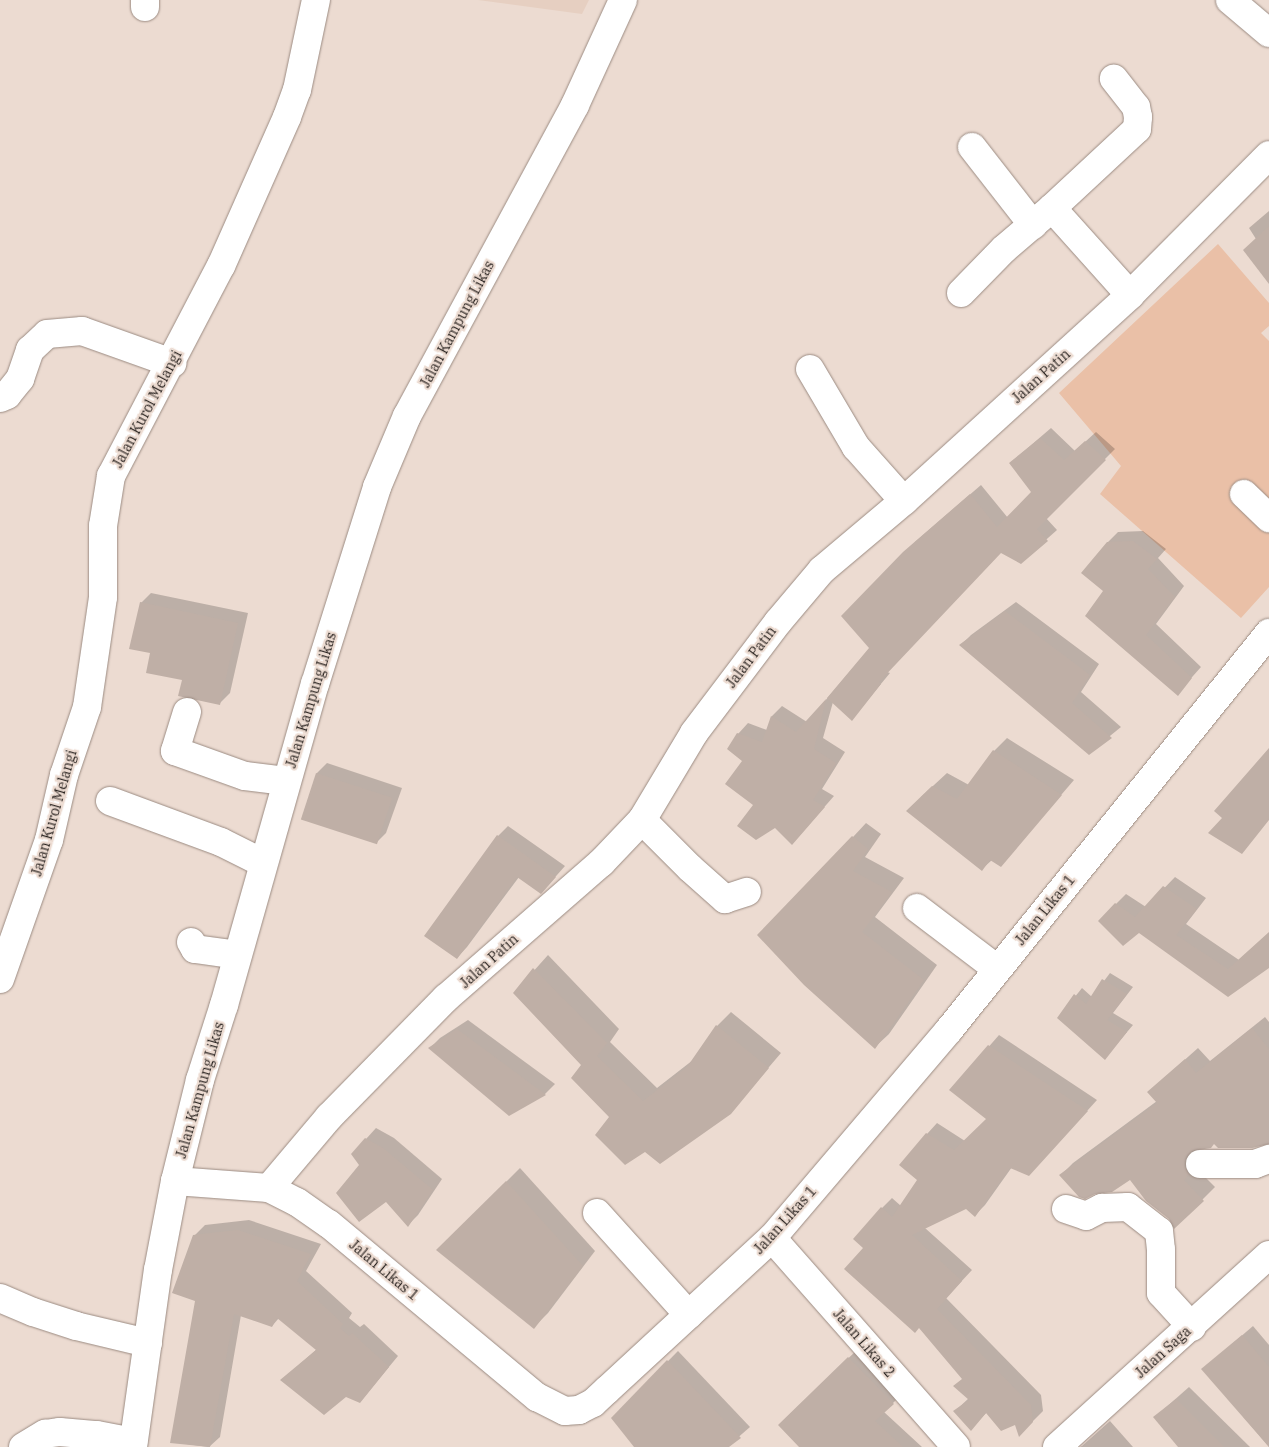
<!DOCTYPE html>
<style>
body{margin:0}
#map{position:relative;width:1269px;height:1447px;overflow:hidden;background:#ecdbd1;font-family:"IBM Plex Serif",serif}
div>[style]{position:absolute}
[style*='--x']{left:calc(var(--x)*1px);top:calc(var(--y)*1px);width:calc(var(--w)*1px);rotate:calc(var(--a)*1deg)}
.built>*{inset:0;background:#e6cfc1}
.green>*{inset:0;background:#eac0a7}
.shadow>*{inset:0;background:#0003}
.building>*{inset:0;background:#bfafa6;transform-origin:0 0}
.roads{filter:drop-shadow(0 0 1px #9b8b82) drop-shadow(0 0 1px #9b8b82)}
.minor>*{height:28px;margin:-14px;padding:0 14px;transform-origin:14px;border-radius:14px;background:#fff}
.major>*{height:28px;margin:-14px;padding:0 14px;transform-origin:14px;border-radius:14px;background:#fff}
span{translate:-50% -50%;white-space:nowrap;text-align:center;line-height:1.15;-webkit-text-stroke:4.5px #ecdbd1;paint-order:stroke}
.street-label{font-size:14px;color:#27211e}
</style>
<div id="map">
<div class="built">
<i style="clip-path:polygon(478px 0,589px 0,582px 14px)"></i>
</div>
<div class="green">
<i style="clip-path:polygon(1218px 244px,1269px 303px,1269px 326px,1261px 333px,1269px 341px,1269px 587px,1241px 618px,1100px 494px,1121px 466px,1059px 393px)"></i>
</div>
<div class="shadow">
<i style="clip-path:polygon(1269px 211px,1269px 276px,1256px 239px,1249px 228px)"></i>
<i style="clip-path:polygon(1051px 428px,1075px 451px,1096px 432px,1115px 449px,1046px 518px,1057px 530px,1021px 562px,1001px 552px,887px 672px,890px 673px,852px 719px,833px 702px,823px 738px,845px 752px,822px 789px,834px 796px,792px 844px,755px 805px,738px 734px,748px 723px,767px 730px,772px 716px,782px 706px,807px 722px,870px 648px,915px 542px,981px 485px,1008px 518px,1033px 492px,1010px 463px)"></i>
<i style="clip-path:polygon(1143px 531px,1166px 549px,1158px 558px,1184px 586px,1156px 624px,1201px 667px,1177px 694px,1105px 591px,1107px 543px,1118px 532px)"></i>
<i style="clip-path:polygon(151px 593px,248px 613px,230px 693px,220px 703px,183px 679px,151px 653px,141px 603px)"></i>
<i style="clip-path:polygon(1016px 602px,1099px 664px,1081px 692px,1121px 727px,1089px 753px,961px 645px,971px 635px)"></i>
<i style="clip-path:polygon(1007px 738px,1074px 780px,1001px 865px,992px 860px,982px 869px,921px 797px,947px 773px,969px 785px,994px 751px)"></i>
<i style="clip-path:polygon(327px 763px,402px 788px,386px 833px,376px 843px,302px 818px,317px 773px)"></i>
<i style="clip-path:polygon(866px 823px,881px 834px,865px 857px,904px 878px,875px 917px,937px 965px,889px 1034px,875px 1047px,805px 984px,853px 837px)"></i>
<i style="clip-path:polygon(508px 826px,565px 866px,541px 893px,519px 877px,467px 947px,457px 958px,498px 836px)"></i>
<i style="clip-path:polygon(1175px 877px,1206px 898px,1186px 924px,1239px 960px,1269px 933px,1269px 966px,1228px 995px,1139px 931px,1099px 921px,1126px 894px,1146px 907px)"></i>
<i style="clip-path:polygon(548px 955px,619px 1029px,610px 1042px,657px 1088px,693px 1060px,717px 1026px,731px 1012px,781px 1053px,730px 1113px,611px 1117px,582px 1065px,514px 993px)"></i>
<i style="clip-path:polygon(1110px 973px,1133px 987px,1113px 1013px,1133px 1025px,1105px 1058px,1058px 1018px,1082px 988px,1092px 997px)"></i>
<i style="clip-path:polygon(1265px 1017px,1269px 1022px,1269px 1144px,1214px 1143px,1197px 1149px,1200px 1161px,1195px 1167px,1215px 1187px,1175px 1227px,1170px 1218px,1130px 1179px,1061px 1175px,1073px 1163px,1157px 1101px,1162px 1080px,1198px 1048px,1210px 1061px)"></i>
<i style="clip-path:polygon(468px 1020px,555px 1084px,545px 1094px,510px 1114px,430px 1048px,440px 1038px)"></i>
<i style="clip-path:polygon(999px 1035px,1097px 1100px,1039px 1164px,1012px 1167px,985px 1205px,975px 1215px,966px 1208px,925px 1228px,972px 1270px,946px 1298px,1041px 1395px,1043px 1411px,1029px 1425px,1015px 1424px,987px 1412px,971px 1429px,955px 1411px,969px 1398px,963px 1378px,865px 1248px,882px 1208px,892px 1198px,901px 1206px,918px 1180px,901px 1165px,927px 1134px,937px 1123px,965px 1141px,988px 1118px,951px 1090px)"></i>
<i style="clip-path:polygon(376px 1128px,394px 1138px,442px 1179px,418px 1215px,408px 1225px,361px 1165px,366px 1139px)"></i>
<i style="clip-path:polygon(520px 1168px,595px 1251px,548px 1313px,534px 1327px,438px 1250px)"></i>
<i style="clip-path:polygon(249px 1220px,321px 1244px,306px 1271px,352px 1313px,349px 1318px,360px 1327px,364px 1324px,398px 1356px,360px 1402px,346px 1396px,282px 1380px,317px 1349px,279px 1318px,272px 1326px,241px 1315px,220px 1437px,209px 1447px,171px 1442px,197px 1300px,194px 1236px,205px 1225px)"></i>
<i style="clip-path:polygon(1253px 1326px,1269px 1345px,1269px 1447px,1203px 1369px)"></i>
<i style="clip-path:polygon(858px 1349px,902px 1394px,884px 1412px,922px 1447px,801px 1447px,788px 1416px)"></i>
<i style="clip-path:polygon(678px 1351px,750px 1427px,727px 1447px,636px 1447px,612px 1418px)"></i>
<i style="clip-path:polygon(1189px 1387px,1250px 1447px,1180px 1447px,1155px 1417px)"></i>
<i style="clip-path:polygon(1110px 1421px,1133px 1447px,1080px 1447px,1082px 1446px)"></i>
</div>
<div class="building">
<i style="clip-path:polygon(1269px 226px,1269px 284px,1243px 250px)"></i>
<i style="clip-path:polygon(1040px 438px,1064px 460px,1085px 441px,1106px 460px,1037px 529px,1048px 541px,1021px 564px,1001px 553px,879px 682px,881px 684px,852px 721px,827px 698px,869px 648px,841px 616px,903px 552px,970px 494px,997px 527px,1031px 492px,1009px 463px)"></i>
<i style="clip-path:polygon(1133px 541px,1157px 559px,1148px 569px,1175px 597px,1146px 635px,1192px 678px,1178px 696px,1085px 616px,1103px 591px,1081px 573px,1107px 542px)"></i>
<i style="clip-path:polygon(140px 602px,238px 623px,220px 705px,178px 696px,182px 680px,146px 673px,150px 653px,129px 649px)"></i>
<i style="clip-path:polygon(1005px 611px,1090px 675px,1072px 703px,1112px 738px,1089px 755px,959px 645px)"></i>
<i style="clip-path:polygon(826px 699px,814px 749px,836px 763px,813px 800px,825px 807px,792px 845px,775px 828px,756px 840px,737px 826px,753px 805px,725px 784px,742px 761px,727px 749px,737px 733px,762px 742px,771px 716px,796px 732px)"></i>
<i style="clip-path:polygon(1269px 748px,1269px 820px,1242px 854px,1208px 833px,1222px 818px,1214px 811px)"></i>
<i style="clip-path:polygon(993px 750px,1062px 795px,1001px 867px,990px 860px,982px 871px,906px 811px,932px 786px,957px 799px)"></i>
<i style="left:316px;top:773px;width:80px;height:49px;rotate:18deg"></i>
<i style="clip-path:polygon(497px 835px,556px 877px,541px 894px,517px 877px,457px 959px,424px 936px)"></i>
<i style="clip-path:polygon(852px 836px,868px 849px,853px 871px,892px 892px,862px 932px,924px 980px,875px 1049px,804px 985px,757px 935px)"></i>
<i style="clip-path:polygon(1163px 886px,1197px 909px,1176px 935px,1228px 969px,1269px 932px,1269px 968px,1228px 997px,1139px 933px,1123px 946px,1098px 921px,1115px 903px,1135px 917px)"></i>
<i style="clip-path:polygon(533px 968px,607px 1043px,597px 1056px,643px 1101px,687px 1067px,716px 1025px,769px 1068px,731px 1114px,660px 1164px,645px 1152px,625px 1165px,595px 1135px,609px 1117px,571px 1078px,581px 1065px,513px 993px)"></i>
<i style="clip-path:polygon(1102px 979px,1127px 994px,1107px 1020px,1127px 1032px,1105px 1060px,1057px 1018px,1074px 994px,1086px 1004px)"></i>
<i style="clip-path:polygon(1252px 1028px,1269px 1049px,1269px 1144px,1252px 1148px,1218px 1148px,1214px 1144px,1211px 1148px,1192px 1151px,1186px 1157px,1184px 1164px,1189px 1174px,1184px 1180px,1204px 1201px,1174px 1229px,1169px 1219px,1146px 1201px,1130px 1180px,1112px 1192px,1095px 1194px,1085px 1199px,1079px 1197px,1059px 1175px,1157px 1103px,1147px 1092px,1185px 1059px,1196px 1073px)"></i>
<i style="clip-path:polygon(457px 1029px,546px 1095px,509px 1116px,428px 1048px)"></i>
<i style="clip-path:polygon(988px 1045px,1088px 1111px,1029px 1176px,1010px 1168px,975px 1217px,966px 1209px,912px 1235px,962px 1281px,937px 1309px,1031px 1405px,1033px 1422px,1019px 1437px,1015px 1425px,1001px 1431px,986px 1413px,971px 1431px,953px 1411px,969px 1400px,953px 1386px,962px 1379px,919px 1328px,915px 1333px,844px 1269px,863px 1248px,853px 1239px,881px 1207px,892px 1217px,917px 1180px,899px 1165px,926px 1133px,954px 1150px,986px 1119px,949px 1090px)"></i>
<i style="clip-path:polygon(365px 1138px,383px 1148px,433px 1190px,408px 1227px,386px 1202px,359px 1222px,336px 1193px,359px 1165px,351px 1154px)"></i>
<i style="clip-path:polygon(506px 1181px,583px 1266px,534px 1329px,436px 1250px)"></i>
<i style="clip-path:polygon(238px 1230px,311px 1254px,297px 1281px,343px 1324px,340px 1328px,349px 1336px,352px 1333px,389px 1367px,360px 1403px,346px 1397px,324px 1415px,280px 1380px,316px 1350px,277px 1318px,272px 1327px,234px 1314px,210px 1447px,170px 1443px,195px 1301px,172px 1293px,193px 1235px)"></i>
<i style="clip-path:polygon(1242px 1335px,1269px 1367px,1269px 1447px,1201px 1369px)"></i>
<i style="clip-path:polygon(848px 1357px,894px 1404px,875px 1421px,903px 1447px,799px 1447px,778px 1425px)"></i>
<i style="clip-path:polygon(667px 1360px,741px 1438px,729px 1447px,634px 1447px,611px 1418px)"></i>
<i style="clip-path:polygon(1176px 1399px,1224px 1447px,1178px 1447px,1153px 1417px)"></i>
</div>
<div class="roads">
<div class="minor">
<i style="--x:1230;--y:0;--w:51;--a:40.2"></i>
<i style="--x:145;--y:7;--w:7;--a:-90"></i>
<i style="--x:972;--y:147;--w:99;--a:52"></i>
<i style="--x:1052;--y:208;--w:117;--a:48.1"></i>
<i style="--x:961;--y:293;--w:62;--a:-45.7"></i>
<i style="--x:1004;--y:249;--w:63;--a:-40.5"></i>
<i style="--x:1052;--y:208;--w:116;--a:-42.9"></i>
<i style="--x:1137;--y:129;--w:12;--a:-85"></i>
<i style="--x:1138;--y:117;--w:10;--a:-101"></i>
<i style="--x:1136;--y:107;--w:36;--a:-128"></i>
<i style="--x:810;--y:369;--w:91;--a:59.5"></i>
<i style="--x:856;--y:447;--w:72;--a:48.4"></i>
<i style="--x:0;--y:398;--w:8;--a:-23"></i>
<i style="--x:7;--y:395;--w:21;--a:-51"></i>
<i style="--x:20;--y:379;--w:31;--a:-71"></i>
<i style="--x:30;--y:350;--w:23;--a:-43"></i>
<i style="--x:47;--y:334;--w:35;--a:-5"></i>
<i style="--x:82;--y:331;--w:96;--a:19.6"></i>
<i style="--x:1244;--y:494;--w:35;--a:44"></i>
<i style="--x:187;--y:712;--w:41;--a:107.1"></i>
<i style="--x:175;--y:751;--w:74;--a:19.7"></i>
<i style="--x:245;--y:776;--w:41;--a:7"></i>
<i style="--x:110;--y:801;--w:118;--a:20.3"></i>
<i style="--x:221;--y:842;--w:47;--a:26.6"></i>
<i style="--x:642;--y:820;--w:68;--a:45"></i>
<i style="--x:690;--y:868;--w:47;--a:41.5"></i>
<i style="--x:725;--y:899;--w:23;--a:-18"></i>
<i style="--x:917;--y:908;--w:101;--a:37.3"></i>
<i style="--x:191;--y:942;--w:8;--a:60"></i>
<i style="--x:195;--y:949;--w:43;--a:7.9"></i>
<i style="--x:0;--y:979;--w:147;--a:-70.6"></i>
<i style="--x:49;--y:840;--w:67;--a:-77"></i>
<i style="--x:64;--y:775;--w:72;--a:-71.3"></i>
<i style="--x:87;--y:707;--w:111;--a:-81.7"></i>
<i style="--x:103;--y:597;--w:71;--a:-90"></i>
<i style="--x:103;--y:526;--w:51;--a:-80.9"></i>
<i style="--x:111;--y:476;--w:237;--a:-62.4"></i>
<i style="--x:221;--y:266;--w:163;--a:-66.1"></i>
<i style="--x:287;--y:117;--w:29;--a:-70"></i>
<i style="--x:297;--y:90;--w:92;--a:-78.1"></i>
<i style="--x:1200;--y:1164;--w:55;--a:0"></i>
<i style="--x:1255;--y:1164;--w:15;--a:-20"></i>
<i style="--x:175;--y:1181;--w:94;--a:4.3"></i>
<i style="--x:269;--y:1188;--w:31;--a:27"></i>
<i style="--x:297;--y:1202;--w:39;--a:35"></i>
<i style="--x:329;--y:1224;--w:271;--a:39.8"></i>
<i style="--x:537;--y:1397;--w:31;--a:27"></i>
<i style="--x:565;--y:1411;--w:14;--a:-4"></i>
<i style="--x:579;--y:1410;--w:16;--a:-27"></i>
<i style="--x:593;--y:1403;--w:19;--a:-43"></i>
<i style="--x:607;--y:1390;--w:224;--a:-42.7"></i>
<i style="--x:772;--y:1238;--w:273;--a:-49.6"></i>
<i style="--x:949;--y:1030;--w:510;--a:-51.13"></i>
<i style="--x:269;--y:1188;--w:93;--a:-49.8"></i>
<i style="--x:329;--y:1117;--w:167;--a:-45.5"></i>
<i style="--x:446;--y:998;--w:206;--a:-41.1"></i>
<i style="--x:601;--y:863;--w:59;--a:-46.4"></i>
<i style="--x:642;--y:820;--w:101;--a:-59.1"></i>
<i style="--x:694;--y:733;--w:139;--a:-52.9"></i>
<i style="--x:778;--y:622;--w:68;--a:-49.8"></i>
<i style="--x:822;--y:570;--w:107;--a:-40.1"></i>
<i style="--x:904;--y:501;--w:306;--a:-42.3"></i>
<i style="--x:1130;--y:295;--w:197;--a:-45.2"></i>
<i style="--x:1066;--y:1209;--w:21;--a:19"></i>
<i style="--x:1086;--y:1216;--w:18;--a:-27"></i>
<i style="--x:1102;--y:1208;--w:26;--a:-2"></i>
<i style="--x:1128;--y:1207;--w:39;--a:38"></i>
<i style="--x:1159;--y:1231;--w:19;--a:84"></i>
<i style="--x:1161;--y:1250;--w:43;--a:90"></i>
<i style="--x:1161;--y:1293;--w:46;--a:47.6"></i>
<i style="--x:597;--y:1213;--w:137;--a:48"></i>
<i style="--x:772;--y:1238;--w:278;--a:48.6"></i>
<i style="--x:0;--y:1298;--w:36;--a:23"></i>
<i style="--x:33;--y:1312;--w:45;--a:18"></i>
<i style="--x:76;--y:1326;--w:74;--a:13.3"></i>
<i style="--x:23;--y:1447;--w:26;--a:-31"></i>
<i style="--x:45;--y:1434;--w:15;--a:-8"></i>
<i style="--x:60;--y:1432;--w:37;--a:5"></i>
<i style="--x:97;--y:1435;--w:37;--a:11"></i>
<i style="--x:1057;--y:1447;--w:286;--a:-42.2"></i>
</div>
<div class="major">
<i style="--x:133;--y:1447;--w:179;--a:-82"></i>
<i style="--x:158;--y:1270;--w:91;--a:-79.2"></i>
<i style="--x:175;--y:1181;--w:104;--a:-76.1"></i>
<i style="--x:200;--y:1080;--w:79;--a:-72.3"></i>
<i style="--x:224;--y:1005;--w:334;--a:-74.2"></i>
<i style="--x:315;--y:684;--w:207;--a:-72.5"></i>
<i style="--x:377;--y:487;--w:77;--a:-67.1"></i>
<i style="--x:407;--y:416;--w:353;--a:-61.6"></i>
<i style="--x:575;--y:105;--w:115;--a:-65.4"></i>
</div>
</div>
<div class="street-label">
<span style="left:457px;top:324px;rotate:-62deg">Jalan Kampung Likas</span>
<span style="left:1041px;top:376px;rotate:-42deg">Jalan Patin</span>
<span style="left:147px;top:409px;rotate:-62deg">Jalan Kurol Melangi</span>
<span style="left:751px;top:657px;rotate:-53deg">Jalan Patin</span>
<span style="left:311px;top:700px;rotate:-73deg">Jalan Kampung Likas</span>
<span style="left:54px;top:813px;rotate:-74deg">Jalan Kurol Melangi</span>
<span style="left:1045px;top:910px;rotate:-51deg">Jalan Likas 1</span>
<span style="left:489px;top:961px;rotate:-42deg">Jalan Patin</span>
<span style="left:200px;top:1090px;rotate:-74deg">Jalan Kampung Likas</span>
<span style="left:785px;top:1220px;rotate:-48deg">Jalan Likas 1</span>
<span style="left:384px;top:1270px;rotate:40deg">Jalan Likas 1</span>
<span style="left:864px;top:1343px;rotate:49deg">Jalan Likas 2</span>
<span style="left:1163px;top:1352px;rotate:-42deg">Jalan Saga</span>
</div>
</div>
